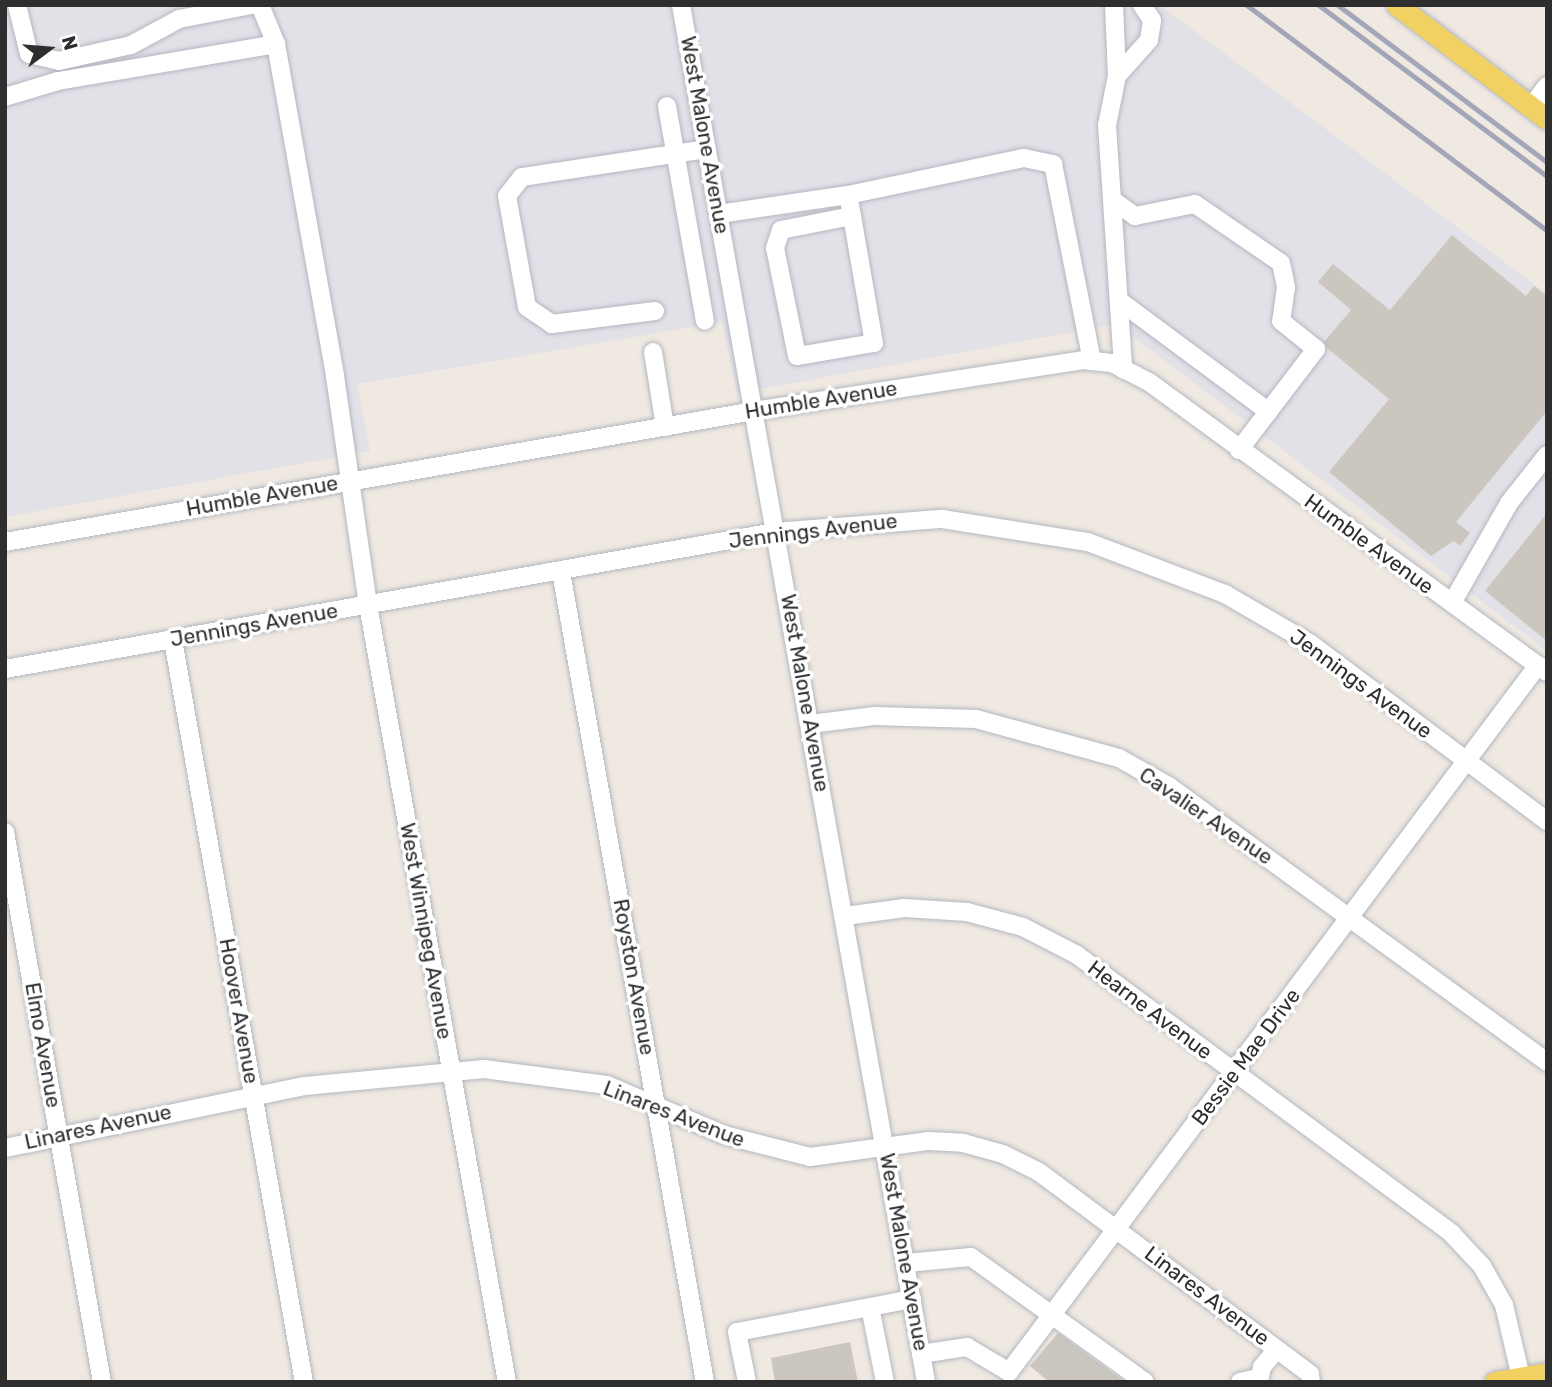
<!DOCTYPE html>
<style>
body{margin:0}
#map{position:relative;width:1552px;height:1387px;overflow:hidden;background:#efe9e1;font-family:Rubik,sans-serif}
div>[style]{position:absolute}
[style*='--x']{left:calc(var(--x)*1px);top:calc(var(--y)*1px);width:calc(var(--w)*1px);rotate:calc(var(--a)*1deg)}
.industrial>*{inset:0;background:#e3e1e8}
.building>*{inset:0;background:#cbc7bf}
.roads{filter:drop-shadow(0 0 2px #b4b7c1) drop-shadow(0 0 2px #b4b7c1)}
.minor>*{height:18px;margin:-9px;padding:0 9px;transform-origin:9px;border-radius:9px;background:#fff}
.major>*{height:21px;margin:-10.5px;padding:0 10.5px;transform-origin:10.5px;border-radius:10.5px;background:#f2d163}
.rail>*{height:4.5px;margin:-2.25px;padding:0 2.25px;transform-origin:2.25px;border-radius:2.25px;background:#a3a6b8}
span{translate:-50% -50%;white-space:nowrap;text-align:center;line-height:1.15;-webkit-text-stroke:7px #fff;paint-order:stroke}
.street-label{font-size:21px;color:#2e2e2e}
.frame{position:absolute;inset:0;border:7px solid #2e2e2e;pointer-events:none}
.north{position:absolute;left:14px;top:14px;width:70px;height:70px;-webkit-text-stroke:5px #fff;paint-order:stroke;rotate:74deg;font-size:19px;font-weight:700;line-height:28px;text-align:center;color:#2e2e2e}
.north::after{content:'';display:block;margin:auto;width:24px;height:32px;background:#2e2e2e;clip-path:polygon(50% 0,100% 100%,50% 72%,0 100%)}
</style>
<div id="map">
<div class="industrial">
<i style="clip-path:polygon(5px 5px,1160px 5px,1547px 294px,1547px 651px,1117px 324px,737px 393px,722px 322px,357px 384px,370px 451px,5px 517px)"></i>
</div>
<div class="building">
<i style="clip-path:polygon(1452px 235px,1526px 296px,1534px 286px,1547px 296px,1547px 411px,1456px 522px,1470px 533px,1460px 546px,1454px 541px,1431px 556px,1329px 472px,1389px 399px,1327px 348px,1324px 342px,1351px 310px,1318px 282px,1333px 264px,1390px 310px)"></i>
<i style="clip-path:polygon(1547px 513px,1547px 641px,1485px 591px)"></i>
<i style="clip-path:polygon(1058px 1333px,1125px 1382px,1049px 1382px,1030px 1366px)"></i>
<i style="clip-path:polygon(850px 1342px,858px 1382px,775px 1382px,771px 1358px)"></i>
</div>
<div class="roads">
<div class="minor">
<i style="--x:17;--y:5;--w:50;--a:76.2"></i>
<i style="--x:29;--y:54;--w:31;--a:13"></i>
<i style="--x:59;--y:61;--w:74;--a:-12.5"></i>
<i style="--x:131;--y:45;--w:55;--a:-28.4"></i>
<i style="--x:179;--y:19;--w:74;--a:-10.9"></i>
<i style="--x:260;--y:5;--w:42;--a:67.7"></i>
<i style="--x:276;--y:44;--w:337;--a:79.9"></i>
<i style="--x:335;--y:376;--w:231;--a:81.8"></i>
<i style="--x:368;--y:605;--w:789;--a:79.86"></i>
<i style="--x:681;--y:5;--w:1399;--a:79.91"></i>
<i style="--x:1114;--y:5;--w:71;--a:87.6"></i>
<i style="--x:1117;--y:76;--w:50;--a:101.5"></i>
<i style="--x:1107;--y:125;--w:245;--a:86.2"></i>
<i style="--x:1117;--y:76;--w:48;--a:-48.4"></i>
<i style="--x:1149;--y:40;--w:20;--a:-81"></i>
<i style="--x:1152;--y:20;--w:18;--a:-124"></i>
<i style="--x:5;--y:97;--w:55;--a:-16.8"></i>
<i style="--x:58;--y:81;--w:221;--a:-9.6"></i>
<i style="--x:667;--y:106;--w:218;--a:80"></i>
<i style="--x:1531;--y:107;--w:26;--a:-53"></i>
<i style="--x:848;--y:195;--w:180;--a:-11.9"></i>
<i style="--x:1024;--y:158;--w:30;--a:12"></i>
<i style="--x:1053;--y:164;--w:201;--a:78.8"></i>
<i style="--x:1114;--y:201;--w:26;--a:36"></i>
<i style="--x:1135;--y:216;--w:61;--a:-11.3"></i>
<i style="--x:1195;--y:204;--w:104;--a:34.5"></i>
<i style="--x:1281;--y:263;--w:25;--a:78"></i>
<i style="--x:1286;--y:287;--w:34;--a:98"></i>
<i style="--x:1281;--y:321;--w:45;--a:38.7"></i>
<i style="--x:1316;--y:349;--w:127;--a:127.3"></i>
<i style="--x:719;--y:214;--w:130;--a:-8.4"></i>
<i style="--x:848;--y:195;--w:21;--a:79"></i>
<i style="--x:852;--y:216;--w:129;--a:80.2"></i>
<i style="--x:874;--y:343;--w:78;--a:170.4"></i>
<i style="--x:797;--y:356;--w:110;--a:-101.5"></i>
<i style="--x:775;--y:248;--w:19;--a:-72"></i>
<i style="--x:781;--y:230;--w:72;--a:-11.2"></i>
<i style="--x:1121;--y:302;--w:184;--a:36.6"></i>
<i style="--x:655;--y:311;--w:104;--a:172.8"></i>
<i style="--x:552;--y:324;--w:30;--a:-146"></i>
<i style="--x:527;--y:307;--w:113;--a:-100.2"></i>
<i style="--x:507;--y:196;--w:24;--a:-52"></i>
<i style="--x:522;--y:177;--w:187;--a:-8.6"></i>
<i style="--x:653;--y:352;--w:76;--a:80.9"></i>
<i style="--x:5;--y:542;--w:760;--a:-9.92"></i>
<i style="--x:754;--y:411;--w:333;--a:-8.8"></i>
<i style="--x:1083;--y:360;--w:29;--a:6"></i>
<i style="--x:1112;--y:363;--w:42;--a:27.2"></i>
<i style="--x:1149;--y:382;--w:492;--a:36.1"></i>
<i style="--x:561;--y:572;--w:823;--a:79.92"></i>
<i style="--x:1452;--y:603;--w:115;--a:-60.3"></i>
<i style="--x:1509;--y:503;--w:61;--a:-51.6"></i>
<i style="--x:173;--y:640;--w:753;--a:79.99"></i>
<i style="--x:5;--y:669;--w:782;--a:-10.09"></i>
<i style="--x:775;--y:532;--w:168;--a:-4.5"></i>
<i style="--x:942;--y:519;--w:148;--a:9"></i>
<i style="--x:1088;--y:542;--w:147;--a:20.8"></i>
<i style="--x:1225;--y:594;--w:99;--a:30.2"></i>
<i style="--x:1311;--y:644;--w:295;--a:36.9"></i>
<i style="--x:810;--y:724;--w:64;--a:-7.1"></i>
<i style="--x:874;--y:716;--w:102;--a:1.7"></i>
<i style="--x:976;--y:719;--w:148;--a:15.3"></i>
<i style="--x:1119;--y:758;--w:59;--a:29.6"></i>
<i style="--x:1170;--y:787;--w:467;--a:36.1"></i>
<i style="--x:5;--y:832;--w:558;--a:80"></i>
<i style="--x:845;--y:916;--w:60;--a:-7.7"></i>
<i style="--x:904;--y:908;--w:63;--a:3.6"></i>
<i style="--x:967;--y:912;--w:58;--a:15"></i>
<i style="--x:1023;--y:927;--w:61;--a:27.4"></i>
<i style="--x:1077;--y:955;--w:467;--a:36.6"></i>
<i style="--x:1452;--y:1234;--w:44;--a:46.8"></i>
<i style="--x:1482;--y:1266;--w:45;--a:60.6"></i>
<i style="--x:1504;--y:1305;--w:79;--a:76.8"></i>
<i style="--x:5;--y:1148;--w:306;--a:-11.7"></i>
<i style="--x:305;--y:1086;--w:180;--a:-5.4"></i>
<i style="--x:484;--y:1069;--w:124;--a:7.4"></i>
<i style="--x:607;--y:1085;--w:127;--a:23.1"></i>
<i style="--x:724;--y:1135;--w:89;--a:14.3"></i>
<i style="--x:810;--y:1157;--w:120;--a:-7.7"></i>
<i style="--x:929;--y:1141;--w:34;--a:3"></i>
<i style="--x:963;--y:1143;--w:41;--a:15.4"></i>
<i style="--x:1003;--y:1154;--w:40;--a:26.6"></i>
<i style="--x:1039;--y:1172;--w:338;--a:36.7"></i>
<i style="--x:1310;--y:1374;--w:8;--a:83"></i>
<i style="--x:906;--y:1263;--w:65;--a:-5.3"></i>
<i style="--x:971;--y:1257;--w:214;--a:35.7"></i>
<i style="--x:921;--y:1354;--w:47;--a:-8.7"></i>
<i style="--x:967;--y:1347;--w:49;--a:30.8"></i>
<i style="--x:1009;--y:1372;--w:883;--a:-53.19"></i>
<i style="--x:747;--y:1382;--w:51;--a:-101.3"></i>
<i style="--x:737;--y:1332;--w:135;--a:-10.6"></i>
<i style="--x:885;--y:1382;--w:76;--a:-101.3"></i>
<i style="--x:870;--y:1307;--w:43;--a:-10.8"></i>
<i style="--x:1240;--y:1382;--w:18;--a:-13"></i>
<i style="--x:1259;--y:1382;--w:15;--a:-79"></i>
<i style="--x:1262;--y:1367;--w:23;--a:-50"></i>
</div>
<div class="major">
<i style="--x:1397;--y:5;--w:188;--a:37.2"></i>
<i style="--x:1495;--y:1382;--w:53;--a:-9.8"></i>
</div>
</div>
<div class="rail">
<i style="--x:1247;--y:5;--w:375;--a:36.9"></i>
<i style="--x:1319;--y:5;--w:285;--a:36.9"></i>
<i style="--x:1338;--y:5;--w:261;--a:36.9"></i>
</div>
<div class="street-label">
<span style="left:705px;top:135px;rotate:80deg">West Malone Avenue</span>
<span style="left:821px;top:400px;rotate:-9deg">Humble Avenue</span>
<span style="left:262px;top:496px;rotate:-10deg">Humble Avenue</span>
<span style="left:813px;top:531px;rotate:-7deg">Jennings Avenue</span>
<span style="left:1369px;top:544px;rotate:36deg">Humble Avenue</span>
<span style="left:254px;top:625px;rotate:-10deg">Jennings Avenue</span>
<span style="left:1361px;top:684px;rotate:36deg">Jennings Avenue</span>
<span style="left:805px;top:693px;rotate:80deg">West Malone Avenue</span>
<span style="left:1206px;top:816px;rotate:34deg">Cavalier Avenue</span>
<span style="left:426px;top:931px;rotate:80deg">West Winnipeg Avenue</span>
<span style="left:634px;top:977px;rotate:80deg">Royston Avenue</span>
<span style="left:1150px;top:1010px;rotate:37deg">Hearne Avenue</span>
<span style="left:239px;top:1011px;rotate:80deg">Hoover Avenue</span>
<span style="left:43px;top:1045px;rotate:80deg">Elmo Avenue</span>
<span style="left:1246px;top:1057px;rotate:-53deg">Bessie Mae Drive</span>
<span style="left:674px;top:1114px;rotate:21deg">Linares Avenue</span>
<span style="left:98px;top:1127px;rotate:-12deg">Linares Avenue</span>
<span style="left:904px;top:1252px;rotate:80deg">West Malone Avenue</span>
<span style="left:1207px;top:1296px;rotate:37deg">Linares Avenue</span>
</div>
<div class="frame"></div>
<div class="north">N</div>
</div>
